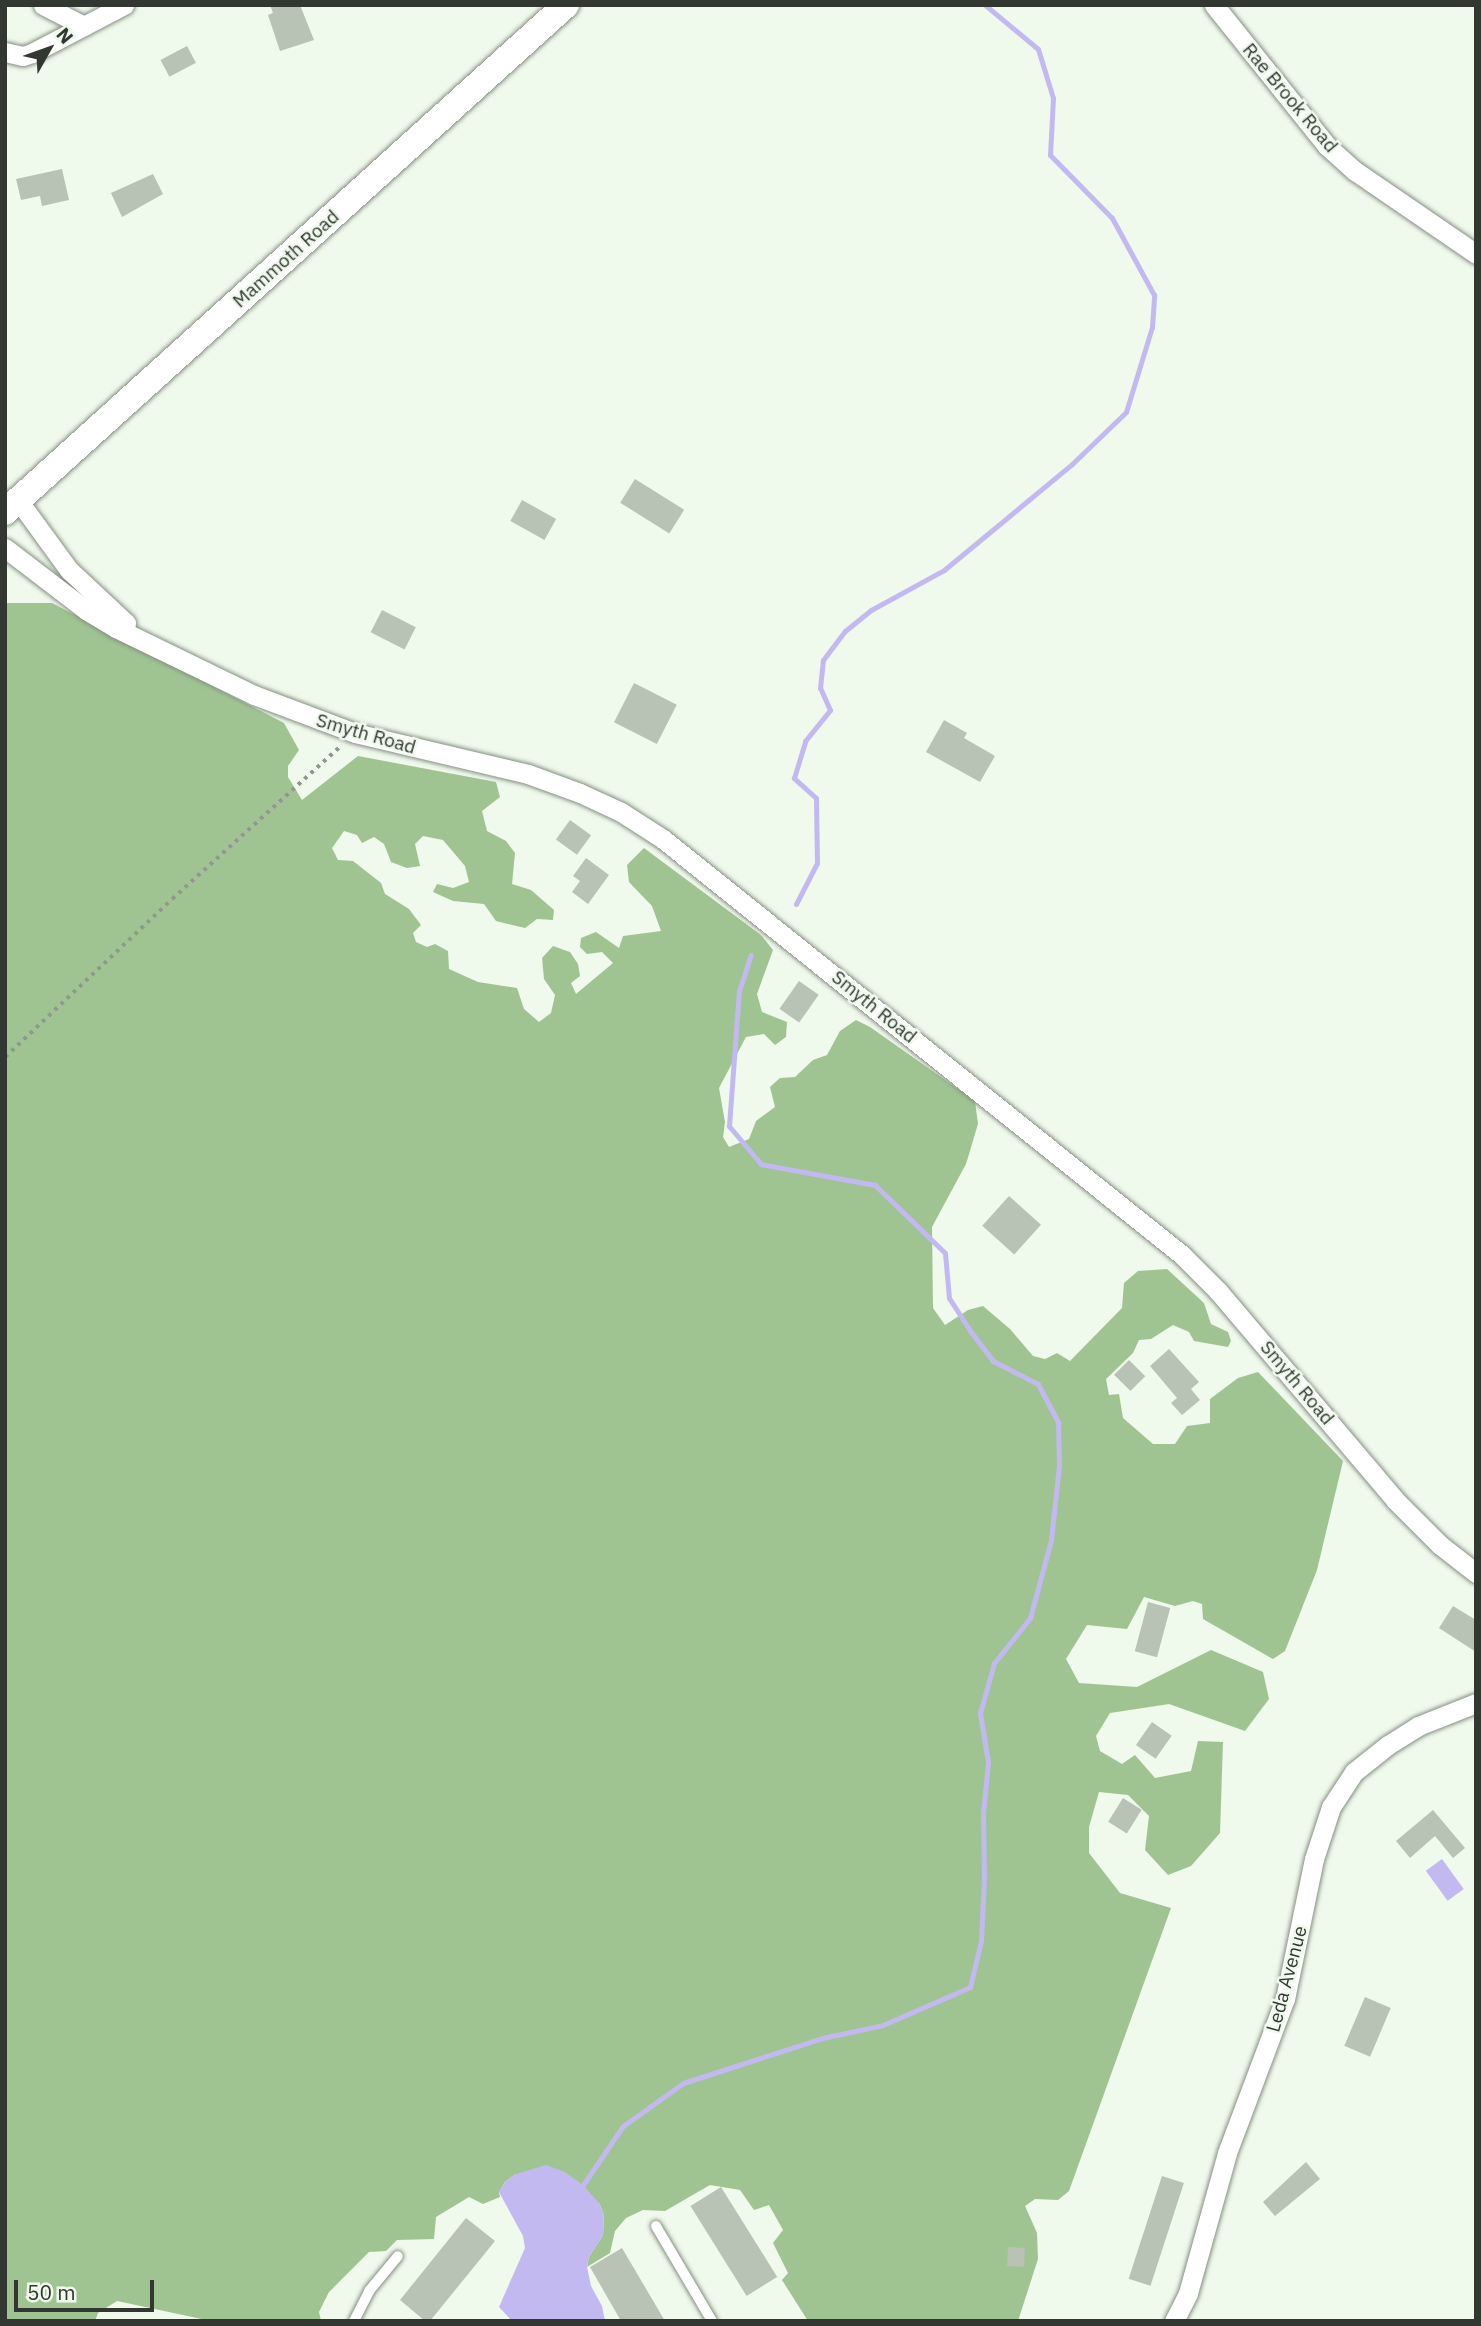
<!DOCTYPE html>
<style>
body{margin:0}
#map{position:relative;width:1481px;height:2326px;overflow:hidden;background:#eff9ec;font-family:"IBM Plex Sans",sans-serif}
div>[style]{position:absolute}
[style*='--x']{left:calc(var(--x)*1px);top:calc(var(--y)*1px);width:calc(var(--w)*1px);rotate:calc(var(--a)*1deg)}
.forest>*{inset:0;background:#9fc492}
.water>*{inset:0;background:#c2b9f1;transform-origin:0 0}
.stream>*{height:5px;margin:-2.5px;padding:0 2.5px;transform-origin:2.5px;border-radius:2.5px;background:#c2b9f1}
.building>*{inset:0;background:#b8c2b5;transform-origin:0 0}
.path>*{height:3.5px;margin-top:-1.75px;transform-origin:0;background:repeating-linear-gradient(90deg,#91988f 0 3.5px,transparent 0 8.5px)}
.roads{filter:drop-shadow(0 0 2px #858f82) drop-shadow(0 0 2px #858f82)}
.lane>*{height:10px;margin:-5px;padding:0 5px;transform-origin:5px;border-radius:5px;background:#fff}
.street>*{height:19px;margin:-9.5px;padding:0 9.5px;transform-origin:9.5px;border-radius:9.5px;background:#fff}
.secondary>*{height:26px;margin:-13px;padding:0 13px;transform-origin:13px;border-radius:13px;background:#fff}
span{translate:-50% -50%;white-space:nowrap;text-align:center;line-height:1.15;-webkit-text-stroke:5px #eff9ec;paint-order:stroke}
.street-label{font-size:19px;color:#333732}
.frame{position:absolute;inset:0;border:7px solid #333732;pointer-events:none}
.north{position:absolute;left:14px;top:14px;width:70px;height:70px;-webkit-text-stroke:5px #eff9ec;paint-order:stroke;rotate:50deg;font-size:19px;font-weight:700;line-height:28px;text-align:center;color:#333732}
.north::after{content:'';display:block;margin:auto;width:24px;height:32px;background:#333732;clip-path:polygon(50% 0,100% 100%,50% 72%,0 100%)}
.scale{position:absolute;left:14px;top:2280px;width:140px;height:32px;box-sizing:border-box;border:4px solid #333732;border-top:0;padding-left:9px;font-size:21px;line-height:24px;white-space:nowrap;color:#333732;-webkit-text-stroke:5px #eff9ec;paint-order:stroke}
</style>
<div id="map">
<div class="forest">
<i style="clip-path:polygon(5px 603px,52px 603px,284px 723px,299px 750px,288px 766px,288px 777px,302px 800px,358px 756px,496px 782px,500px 797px,482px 811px,487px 831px,506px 841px,515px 853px,512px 884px,531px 890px,554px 910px,553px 920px,537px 919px,525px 928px,496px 921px,484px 904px,453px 901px,433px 892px,437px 884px,453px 888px,469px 882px,465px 866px,443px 840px,423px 836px,415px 844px,420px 866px,407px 868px,391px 862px,384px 844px,374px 837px,362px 843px,357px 835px,344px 831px,332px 848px,338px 860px,353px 861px,381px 883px,385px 894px,409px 909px,421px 925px,413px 933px,416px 942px,427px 947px,435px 944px,448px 951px,449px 969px,478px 982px,517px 988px,524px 1009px,539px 1022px,551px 1013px,555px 995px,544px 979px,542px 958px,553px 946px,570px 952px,578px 964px,580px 976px,571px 983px,576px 994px,613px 963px,602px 952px,587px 954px,580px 947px,581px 938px,596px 932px,619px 948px,623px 936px,661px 931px,652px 906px,629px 882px,627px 865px,644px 848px,761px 935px,773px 950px,757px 994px,762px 1012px,787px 1022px,786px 1037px,775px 1045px,764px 1034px,746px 1037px,719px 1088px,725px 1122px,723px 1137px,729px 1147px,749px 1139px,756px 1121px,775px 1107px,770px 1087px,780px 1078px,795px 1077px,813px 1060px,827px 1055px,840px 1031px,856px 1020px,870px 1027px,975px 1101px,978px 1124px,966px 1164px,932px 1227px,933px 1308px,945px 1325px,968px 1310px,983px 1306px,1010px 1329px,1033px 1356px,1045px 1359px,1057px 1353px,1070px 1361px,1122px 1308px,1124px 1283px,1138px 1271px,1167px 1269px,1204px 1303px,1211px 1324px,1228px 1332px,1231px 1341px,1228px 1347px,1194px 1341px,1189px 1332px,1173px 1325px,1151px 1339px,1139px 1340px,1133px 1353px,1106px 1379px,1109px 1395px,1119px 1394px,1123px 1418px,1153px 1444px,1175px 1444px,1187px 1426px,1210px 1423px,1210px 1399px,1238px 1378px,1258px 1372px,1343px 1461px,1317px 1570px,1285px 1651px,1273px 1659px,1203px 1619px,1202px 1604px,1193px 1601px,1175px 1606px,1144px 1597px,1127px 1629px,1087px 1625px,1066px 1659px,1079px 1683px,1137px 1687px,1211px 1650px,1263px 1672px,1269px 1699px,1245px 1731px,1169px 1704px,1110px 1713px,1096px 1736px,1100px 1751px,1122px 1764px,1135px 1755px,1155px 1778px,1191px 1771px,1198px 1741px,1223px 1742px,1220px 1833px,1191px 1866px,1168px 1875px,1145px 1850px,1149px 1816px,1128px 1795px,1099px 1792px,1089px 1827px,1089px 1853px,1120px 1893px,1171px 1908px,1069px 2191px,1058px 2200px,1035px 2199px,1025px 2206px,1037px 2233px,1038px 2259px,1018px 2321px,808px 2321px,782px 2280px,788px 2273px,773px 2243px,783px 2230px,769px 2205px,754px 2210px,740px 2190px,710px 2185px,665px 2211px,643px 2210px,626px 2218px,615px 2231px,610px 2253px,587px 2267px,589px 2257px,603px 2235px,604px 2215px,599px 2203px,516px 2174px,505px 2182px,499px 2192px,500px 2197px,483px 2204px,469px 2197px,436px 2217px,434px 2239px,397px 2240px,386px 2251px,369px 2252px,329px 2292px,319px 2312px,321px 2321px,211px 2321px,117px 2301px,98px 2313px,95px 2321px,5px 2321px)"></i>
</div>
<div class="water">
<i style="left:1442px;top:1859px;width:37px;height:20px;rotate:54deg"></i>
<i style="clip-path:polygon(546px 2165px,565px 2172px,583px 2185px,599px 2203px,604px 2215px,603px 2235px,589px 2257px,587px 2267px,591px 2286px,602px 2306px,605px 2321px,512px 2321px,499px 2307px,525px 2248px,523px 2236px,499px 2192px,505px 2182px,516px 2174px)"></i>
</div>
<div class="stream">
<i style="--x:796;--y:904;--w:46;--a:-62.9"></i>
<i style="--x:817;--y:863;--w:65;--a:-90.9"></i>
<i style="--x:816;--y:798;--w:30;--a:-138"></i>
<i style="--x:794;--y:778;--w:39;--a:-73"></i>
<i style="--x:805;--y:741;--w:40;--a:-51"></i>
<i style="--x:830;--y:710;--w:24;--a:-114"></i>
<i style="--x:820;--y:688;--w:28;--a:-84"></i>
<i style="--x:823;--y:660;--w:36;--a:-53"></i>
<i style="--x:845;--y:631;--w:33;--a:-39"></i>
<i style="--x:871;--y:610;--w:83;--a:-28.7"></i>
<i style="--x:944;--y:570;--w:166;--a:-39.6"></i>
<i style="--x:1072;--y:464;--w:75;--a:-43.9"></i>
<i style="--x:1126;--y:412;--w:89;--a:-73"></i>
<i style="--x:1152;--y:327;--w:32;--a:-86"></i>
<i style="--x:1154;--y:295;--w:88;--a:-118.6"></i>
<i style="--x:1112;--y:218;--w:88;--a:-134.5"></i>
<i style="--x:1050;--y:155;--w:57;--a:-87"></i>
<i style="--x:1053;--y:98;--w:51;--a:-107"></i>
<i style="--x:1038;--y:49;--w:69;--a:-140.3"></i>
<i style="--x:583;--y:2185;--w:71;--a:-55.9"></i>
<i style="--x:623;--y:2126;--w:74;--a:-35.6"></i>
<i style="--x:683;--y:2083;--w:146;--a:-17.9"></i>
<i style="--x:822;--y:2038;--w:62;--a:-12"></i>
<i style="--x:883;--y:2025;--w:95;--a:-23.6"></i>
<i style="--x:970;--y:1987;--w:47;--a:-76.6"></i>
<i style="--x:981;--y:1941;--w:63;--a:-87.3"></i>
<i style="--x:984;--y:1878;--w:65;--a:-90.9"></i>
<i style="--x:983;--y:1813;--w:51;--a:-84.4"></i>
<i style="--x:988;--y:1762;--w:50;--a:-99.3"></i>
<i style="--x:980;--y:1713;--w:52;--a:-74.4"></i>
<i style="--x:994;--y:1663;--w:58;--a:-51.3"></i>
<i style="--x:1030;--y:1618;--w:81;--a:-74.9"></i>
<i style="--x:1051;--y:1540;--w:75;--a:-83.9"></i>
<i style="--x:1059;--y:1465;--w:43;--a:-91.3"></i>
<i style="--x:1058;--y:1422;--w:43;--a:-117.8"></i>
<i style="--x:1038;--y:1384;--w:51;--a:-152.9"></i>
<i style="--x:993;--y:1361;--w:36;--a:-127"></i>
<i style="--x:971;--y:1332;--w:40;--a:-122.9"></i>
<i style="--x:949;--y:1298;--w:45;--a:-95.1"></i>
<i style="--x:945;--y:1253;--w:98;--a:-135.8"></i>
<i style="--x:875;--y:1185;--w:116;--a:-169.6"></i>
<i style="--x:761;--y:1164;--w:50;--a:-130.1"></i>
<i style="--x:729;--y:1126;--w:135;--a:-85.8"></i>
<i style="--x:739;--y:991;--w:38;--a:-72"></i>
</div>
<div class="building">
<i style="clip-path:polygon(270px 5px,300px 5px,314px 40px,280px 51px,268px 15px,273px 13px)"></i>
<i style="left:187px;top:46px;width:19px;height:30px;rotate:62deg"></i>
<i style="clip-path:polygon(62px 169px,69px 200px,42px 206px,40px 196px,21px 200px,16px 179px)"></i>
<i style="clip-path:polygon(153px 174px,163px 194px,122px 217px,111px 193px)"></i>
<i style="left:635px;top:479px;width:58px;height:28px;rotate:32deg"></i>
<i style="left:522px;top:500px;width:39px;height:24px;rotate:29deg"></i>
<i style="left:382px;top:610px;width:38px;height:25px;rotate:27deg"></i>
<i style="left:634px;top:683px;width:48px;height:44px;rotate:27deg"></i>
<i style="clip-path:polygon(944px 720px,967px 733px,964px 738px,995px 756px,980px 782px,926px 752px)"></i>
<i style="left:570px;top:820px;width:26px;height:24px;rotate:36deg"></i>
<i style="clip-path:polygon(586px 858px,609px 875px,588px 904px,572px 892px,580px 881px,573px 876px)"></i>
<i style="left:799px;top:981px;width:24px;height:34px;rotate:35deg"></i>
<i style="left:1009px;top:1196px;width:43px;height:40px;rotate:42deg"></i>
<i style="clip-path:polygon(1169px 1349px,1199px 1382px,1191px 1389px,1200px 1400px,1182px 1415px,1171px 1403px,1177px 1398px,1150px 1366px)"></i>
<i style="left:1129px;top:1360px;width:23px;height:21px;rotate:45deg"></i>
<i style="left:1148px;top:1602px;width:23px;height:51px;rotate:15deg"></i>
<i style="clip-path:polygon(1453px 1606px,1476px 1620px,1476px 1652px,1439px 1628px)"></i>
<i style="left:1152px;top:1722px;width:24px;height:28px;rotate:35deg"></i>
<i style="left:1123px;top:1798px;width:22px;height:28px;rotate:32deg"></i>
<i style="clip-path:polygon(1433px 1810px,1465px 1848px,1453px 1858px,1435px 1836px,1410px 1858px,1396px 1841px)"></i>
<i style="left:1365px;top:1997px;width:28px;height:53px;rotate:23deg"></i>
<i style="clip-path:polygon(1306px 2162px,1320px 2179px,1275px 2216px,1263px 2202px)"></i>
<i style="left:1162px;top:2176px;width:23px;height:108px;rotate:18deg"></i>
<i style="left:721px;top:2187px;width:106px;height:36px;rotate:58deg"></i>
<i style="clip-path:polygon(466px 2218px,495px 2241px,430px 2321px,425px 2321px,400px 2300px)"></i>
<i style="left:1008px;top:2247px;width:17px;height:19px;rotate:3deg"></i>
<i style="clip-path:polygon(622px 2248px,665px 2321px,621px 2321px,590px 2267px)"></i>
</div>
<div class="path">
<i style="--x:5;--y:1057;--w:230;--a:-43.4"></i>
<i style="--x:172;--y:899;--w:228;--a:-42.2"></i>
</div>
<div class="roads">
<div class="lane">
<i style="--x:656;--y:2226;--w:110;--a:59.5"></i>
<i style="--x:354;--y:2321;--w:34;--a:-63"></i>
<i style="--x:369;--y:2291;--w:45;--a:-50.4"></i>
</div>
<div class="street">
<i style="--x:43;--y:5;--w:46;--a:27.1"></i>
<i style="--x:1214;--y:5;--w:181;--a:51.3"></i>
<i style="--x:1327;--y:146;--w:38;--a:42"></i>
<i style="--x:1355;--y:171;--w:147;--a:34.4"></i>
<i style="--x:5;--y:52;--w:18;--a:13"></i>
<i style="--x:23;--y:56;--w:9;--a:-18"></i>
<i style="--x:32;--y:53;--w:104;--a:-27.6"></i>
<i style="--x:18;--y:500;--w:87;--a:53.9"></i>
<i style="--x:69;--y:570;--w:78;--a:42.9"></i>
<i style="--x:5;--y:548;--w:102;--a:37.4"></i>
<i style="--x:86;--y:610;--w:35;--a:31"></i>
<i style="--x:116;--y:628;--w:153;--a:25.9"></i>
<i style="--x:254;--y:695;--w:108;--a:20.6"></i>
<i style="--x:355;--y:733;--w:178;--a:13.3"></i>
<i style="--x:528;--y:774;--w:55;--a:20.1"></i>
<i style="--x:580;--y:793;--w:45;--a:24.9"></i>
<i style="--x:621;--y:812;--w:50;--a:32.7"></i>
<i style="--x:663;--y:839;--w:665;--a:38.71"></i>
<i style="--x:1182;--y:1255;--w:51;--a:45"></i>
<i style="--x:1218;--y:1291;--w:274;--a:49.7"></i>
<i style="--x:1395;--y:1500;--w:64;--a:45"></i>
<i style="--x:1440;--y:1545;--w:46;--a:37.9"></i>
<i style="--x:1174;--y:2321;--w:31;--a:-63"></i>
<i style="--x:1188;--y:2293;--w:145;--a:-74.4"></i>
<i style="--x:1227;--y:2153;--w:165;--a:-69.4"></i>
<i style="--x:1285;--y:1999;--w:143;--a:-78.3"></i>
<i style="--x:1314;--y:1859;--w:55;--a:-71.9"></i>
<i style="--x:1331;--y:1807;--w:42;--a:-56.7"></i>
<i style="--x:1354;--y:1772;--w:43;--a:-38.5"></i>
<i style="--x:1388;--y:1745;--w:36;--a:-32"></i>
<i style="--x:1418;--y:1726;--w:62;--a:-21.6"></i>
</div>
<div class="secondary">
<i style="--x:5;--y:512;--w:756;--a:-42.11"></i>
</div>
</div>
<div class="street-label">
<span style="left:1290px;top:98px;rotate:50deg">Rae Brook Road</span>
<span style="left:286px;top:259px;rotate:-42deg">Mammoth Road</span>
<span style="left:366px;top:734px;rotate:16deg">Smyth Road</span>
<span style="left:874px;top:1007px;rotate:39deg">Smyth Road</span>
<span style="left:1297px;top:1383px;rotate:50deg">Smyth Road</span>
<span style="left:1287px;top:1979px;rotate:-75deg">Leda Avenue</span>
</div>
<div class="frame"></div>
<div class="north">N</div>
<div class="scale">50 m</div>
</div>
